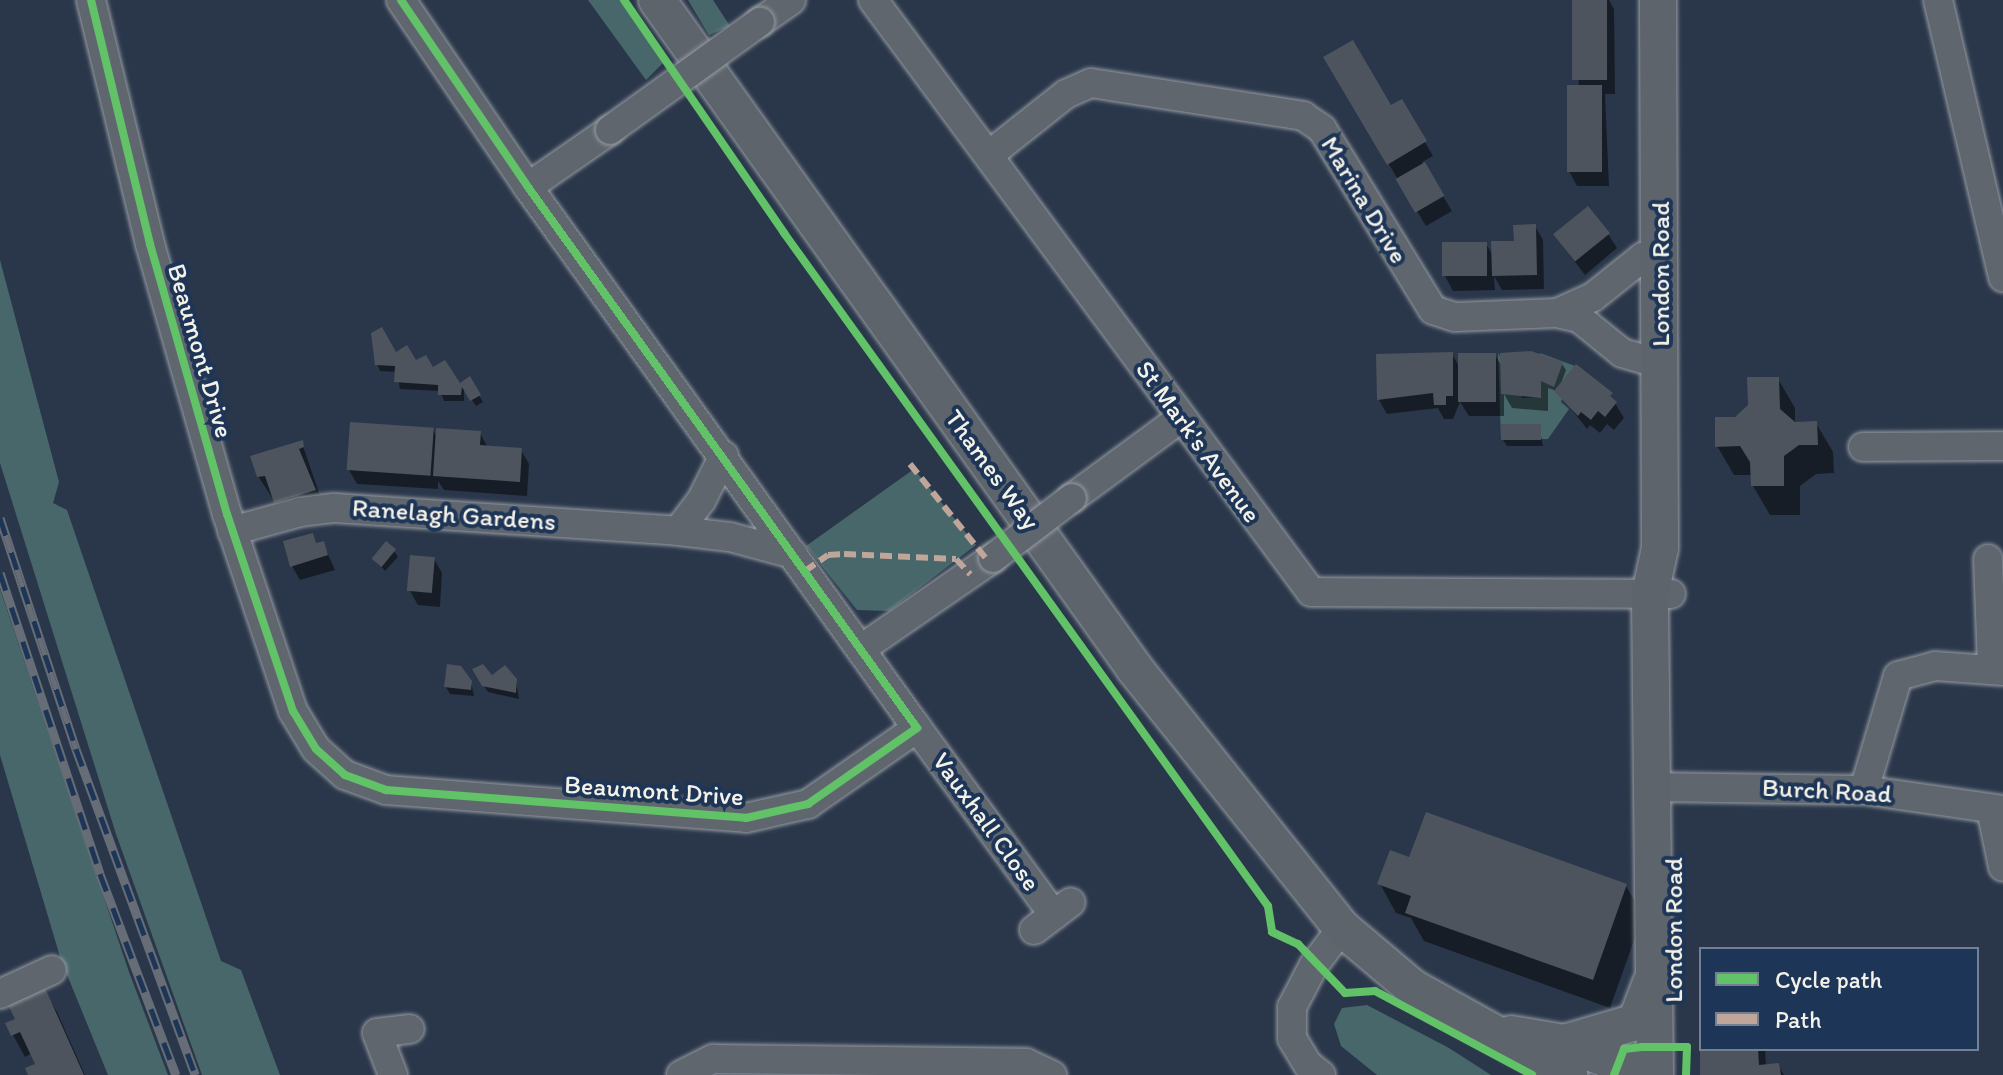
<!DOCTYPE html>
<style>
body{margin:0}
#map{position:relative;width:2003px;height:1075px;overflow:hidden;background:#2a374a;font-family:Itim,sans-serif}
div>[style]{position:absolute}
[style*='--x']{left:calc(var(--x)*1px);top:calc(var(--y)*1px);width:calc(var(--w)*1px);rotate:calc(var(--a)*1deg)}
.green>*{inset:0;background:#47676b}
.shadow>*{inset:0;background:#0007}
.building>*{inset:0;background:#4d545d;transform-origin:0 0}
.roads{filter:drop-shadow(0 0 2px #979ca3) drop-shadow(0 0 2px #979ca3)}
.minor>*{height:28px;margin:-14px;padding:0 14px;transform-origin:14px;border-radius:14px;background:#60666e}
.major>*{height:36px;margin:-18px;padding:0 18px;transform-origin:18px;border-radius:18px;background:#5e646b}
.rail>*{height:9px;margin-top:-4.5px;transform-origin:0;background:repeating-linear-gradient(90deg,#1d3557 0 18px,#666d76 0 36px);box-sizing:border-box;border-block:2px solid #666d76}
.bridges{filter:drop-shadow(0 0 2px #979ca3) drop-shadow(0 0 2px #979ca3)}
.minor-bridge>*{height:28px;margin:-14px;padding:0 14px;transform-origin:14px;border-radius:14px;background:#60666e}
.quiet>*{height:6px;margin-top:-3px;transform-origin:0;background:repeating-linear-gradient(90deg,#c0a59a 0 12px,transparent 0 18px)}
.cycleway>*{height:8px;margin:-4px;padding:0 4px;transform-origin:4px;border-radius:4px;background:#61c268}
span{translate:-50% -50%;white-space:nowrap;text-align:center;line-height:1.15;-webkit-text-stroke:8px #1d3557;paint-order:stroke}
.street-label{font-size:26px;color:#f4f1e8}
.legend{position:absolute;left:1699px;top:947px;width:280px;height:104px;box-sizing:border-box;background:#1d3557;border:2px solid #738091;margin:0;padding:10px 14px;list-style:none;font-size:24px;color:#f4f1e8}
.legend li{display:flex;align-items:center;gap:16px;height:40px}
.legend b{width:40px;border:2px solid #738091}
</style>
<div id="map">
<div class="green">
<i style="clip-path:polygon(588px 0,621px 0,663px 63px,646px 80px)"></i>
<i style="clip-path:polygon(688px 0,713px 0,730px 26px,709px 35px)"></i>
<i style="clip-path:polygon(0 260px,59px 482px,53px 503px,67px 510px,221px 961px,241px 970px,280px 1075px,202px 1075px,116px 834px,0 463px)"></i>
<i style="clip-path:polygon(1498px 353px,1522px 398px,1541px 397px,1540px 353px,1575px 366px,1561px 402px,1569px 409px,1548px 439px,1501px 440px)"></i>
<i style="clip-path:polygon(914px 469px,976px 545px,889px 611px,857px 610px,806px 546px)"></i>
<i style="clip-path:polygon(0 589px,129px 972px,168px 1075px,108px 1075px,61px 960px,0 755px)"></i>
<i style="clip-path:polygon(1367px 1005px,1449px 1048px,1491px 1075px,1377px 1075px,1341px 1046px,1334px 1024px,1342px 1008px)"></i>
</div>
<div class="shadow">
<i style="clip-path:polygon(1574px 0,1609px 0,1614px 9px,1615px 94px,1605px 94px,1609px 186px,1577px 186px,1569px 171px,1579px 87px)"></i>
<i style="clip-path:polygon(1325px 58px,1391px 107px,1401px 101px,1433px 156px,1422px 162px,1452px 211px,1426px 226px)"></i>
<i style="clip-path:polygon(1535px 226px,1543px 240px,1544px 289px,1502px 290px,1494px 276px,1495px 290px,1453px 291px,1445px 276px,1486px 244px,1494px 257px)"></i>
<i style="clip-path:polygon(1608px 234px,1617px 248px,1585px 275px,1555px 236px)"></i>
<i style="clip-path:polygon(395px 354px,459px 386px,469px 379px,483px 402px,476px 406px,464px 388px,464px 401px,444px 401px,440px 391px,400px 389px,397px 372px,380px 371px,377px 364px)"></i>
<i style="clip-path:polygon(1452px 354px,1460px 368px,1495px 355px,1503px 368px,1562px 364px,1566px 370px,1560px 386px,1615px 403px,1624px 418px,1614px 430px,1607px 424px,1600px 433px,1590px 425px,1587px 429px,1557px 391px,1548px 388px,1548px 411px,1512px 408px,1504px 394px,1504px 416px,1469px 416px,1460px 402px,1453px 419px,1444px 419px,1438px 408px,1387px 414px,1379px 400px)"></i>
<i style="clip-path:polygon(1778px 379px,1795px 408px,1795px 424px,1816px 423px,1833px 452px,1834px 473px,1816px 474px,1800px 486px,1800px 515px,1770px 515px,1753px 486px,1753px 475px,1734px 475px,1717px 446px,1736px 419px)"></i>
<i style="clip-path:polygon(1539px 426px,1543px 446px,1507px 446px,1503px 440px)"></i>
<i style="clip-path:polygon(433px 430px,438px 439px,480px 433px,488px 448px,521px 450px,529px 464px,527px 496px,444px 490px,438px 481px,438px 489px,357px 484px,349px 470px)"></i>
<i style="clip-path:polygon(302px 443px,323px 505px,284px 516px,258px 476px)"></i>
<i style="clip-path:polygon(312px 535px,317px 545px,323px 543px,335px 570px,300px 580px,292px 566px)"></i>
<i style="clip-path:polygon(394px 551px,398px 557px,385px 571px,374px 558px)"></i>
<i style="clip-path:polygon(434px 559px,442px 573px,440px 607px,418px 605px,410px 591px)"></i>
<i style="clip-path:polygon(474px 670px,516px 681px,519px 699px,488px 692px)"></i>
<i style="clip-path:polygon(471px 682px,474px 696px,450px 694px,446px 687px)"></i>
<i style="clip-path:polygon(1410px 860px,1626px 886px,1643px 915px,1610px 1008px,1424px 941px,1411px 918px,1396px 913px,1380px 884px)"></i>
<i style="clip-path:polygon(44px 991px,57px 1012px,85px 1075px,31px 1075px,38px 1065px,32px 1053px,25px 1057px,13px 1035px,17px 1020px)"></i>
<i style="clip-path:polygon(1702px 1049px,1765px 1049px,1766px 1066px,1778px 1065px,1784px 1075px,1702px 1075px)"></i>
</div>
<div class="building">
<i style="left:1572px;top:0;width:35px;height:80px"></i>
<i style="clip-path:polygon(1353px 40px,1391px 105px,1402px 99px,1427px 141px,1387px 165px,1323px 57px)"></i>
<i style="left:1567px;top:85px;width:35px;height:87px"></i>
<i style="left:1425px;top:162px;width:39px;height:34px;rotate:60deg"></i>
<i style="left:1588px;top:206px;width:35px;height:45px;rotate:51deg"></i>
<i style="clip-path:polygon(1536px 224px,1537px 275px,1492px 276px,1491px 241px,1514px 241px,1513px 225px)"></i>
<i style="left:1487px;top:242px;width:34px;height:45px;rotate:90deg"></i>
<i style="clip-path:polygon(382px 327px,396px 352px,407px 345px,416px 360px,426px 355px,433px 367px,445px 360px,460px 383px,470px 376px,481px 395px,470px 401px,462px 387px,461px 395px,438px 395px,438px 385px,394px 382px,395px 366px,375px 365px,371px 333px)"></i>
<i style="clip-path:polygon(1531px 351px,1563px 362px,1554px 387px,1541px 381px,1541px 398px,1501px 394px,1500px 353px)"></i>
<i style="clip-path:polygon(1453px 352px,1453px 396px,1446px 396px,1446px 405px,1434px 405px,1433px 393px,1377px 400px,1376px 354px)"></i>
<i style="left:1458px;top:353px;width:38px;height:49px"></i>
<i style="clip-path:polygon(1576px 364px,1613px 393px,1610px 396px,1617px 402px,1605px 417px,1598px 411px,1591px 420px,1581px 412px,1578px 416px,1554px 391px)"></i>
<i style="clip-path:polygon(1747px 377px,1779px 377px,1780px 409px,1795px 422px,1817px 421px,1818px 445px,1799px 445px,1784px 456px,1784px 486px,1751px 486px,1750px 462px,1740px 446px,1715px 447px,1715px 417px,1735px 417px,1748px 405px)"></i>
<i style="left:350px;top:422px;width:84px;height:48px;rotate:4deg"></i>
<i style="left:1541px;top:424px;width:16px;height:40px;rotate:90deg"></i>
<i style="clip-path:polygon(436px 428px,481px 431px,480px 445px,522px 448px,520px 482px,433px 476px)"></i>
<i style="clip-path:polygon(303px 440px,304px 447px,299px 449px,316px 490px,274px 503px,265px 476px,257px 477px,250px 456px)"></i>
<i style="clip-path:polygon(313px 533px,316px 543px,324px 541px,328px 555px,290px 567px,283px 541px)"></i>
<i style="left:386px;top:541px;width:13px;height:23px;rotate:39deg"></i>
<i style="left:410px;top:555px;width:25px;height:36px;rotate:5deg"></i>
<i style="clip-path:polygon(447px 664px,461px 666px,472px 681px,471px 690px,444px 687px)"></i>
<i style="clip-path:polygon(483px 664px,492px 675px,505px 665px,517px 679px,516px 693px,482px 686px,472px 669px)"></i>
<i style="clip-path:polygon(1426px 812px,1627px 884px,1593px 980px,1405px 913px,1411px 896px,1377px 884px,1390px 850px,1409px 857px)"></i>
<i style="clip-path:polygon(45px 988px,84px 1075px,28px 1075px,25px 1068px,35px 1064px,20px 1032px,11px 1036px,5px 1023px,15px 1019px,8px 1005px)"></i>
<i style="clip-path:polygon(1700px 1049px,1758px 1049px,1759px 1065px,1779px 1063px,1781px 1075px,1700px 1075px)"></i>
</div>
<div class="roads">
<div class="minor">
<i style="--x:91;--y:0;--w:251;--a:76.4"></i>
<i style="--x:150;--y:244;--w:281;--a:74.1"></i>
<i style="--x:227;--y:514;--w:208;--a:71.5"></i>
<i style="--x:293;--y:711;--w:44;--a:58.8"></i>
<i style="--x:316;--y:749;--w:39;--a:42"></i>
<i style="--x:345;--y:775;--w:44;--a:20.1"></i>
<i style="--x:386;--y:790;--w:361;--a:4.4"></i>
<i style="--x:746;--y:818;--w:64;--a:-12.7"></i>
<i style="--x:808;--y:804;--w:133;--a:-34.9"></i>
<i style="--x:917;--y:728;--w:666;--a:-125.72"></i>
<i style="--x:528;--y:187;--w:226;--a:-124.2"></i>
<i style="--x:873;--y:0;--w:736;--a:53.5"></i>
<i style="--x:1311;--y:592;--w:360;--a:0.3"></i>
<i style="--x:1938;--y:0;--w:285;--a:76.8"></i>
<i style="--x:760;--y:22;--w:38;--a:-35"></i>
<i style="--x:989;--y:155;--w:98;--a:-38.4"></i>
<i style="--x:1066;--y:94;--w:27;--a:-24"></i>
<i style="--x:1091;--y:83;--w:215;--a:8.8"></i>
<i style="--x:1303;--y:116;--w:23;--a:34"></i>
<i style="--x:1322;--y:129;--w:212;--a:58.5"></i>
<i style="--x:1433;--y:310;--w:23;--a:18"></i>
<i style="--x:1455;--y:317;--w:102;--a:-2.2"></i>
<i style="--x:1557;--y:313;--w:23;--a:13"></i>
<i style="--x:1579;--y:318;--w:55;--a:39.1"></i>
<i style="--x:1622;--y:353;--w:41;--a:15.8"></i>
<i style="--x:528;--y:187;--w:100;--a:-34.8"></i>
<i style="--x:1557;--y:313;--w:39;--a:-24"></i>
<i style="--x:1593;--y:297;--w:64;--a:-38.7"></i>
<i style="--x:1643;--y:257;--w:19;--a:-12"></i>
<i style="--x:1863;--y:447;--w:140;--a:-0.4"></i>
<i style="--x:1072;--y:498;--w:135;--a:-36.3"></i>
<i style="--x:232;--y:531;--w:71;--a:-15.6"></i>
<i style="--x:300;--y:512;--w:35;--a:-7"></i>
<i style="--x:335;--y:508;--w:344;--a:3.8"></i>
<i style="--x:678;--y:531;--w:38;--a:-53"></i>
<i style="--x:701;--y:501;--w:51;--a:-63.4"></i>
<i style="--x:678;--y:531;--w:52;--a:6.6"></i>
<i style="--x:730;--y:537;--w:65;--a:15.1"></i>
<i style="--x:1988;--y:559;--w:110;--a:87.9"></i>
<i style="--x:861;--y:649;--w:160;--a:-34.6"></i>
<i style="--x:917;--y:728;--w:232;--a:53.8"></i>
<i style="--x:1650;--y:787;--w:214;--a:0.8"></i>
<i style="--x:1864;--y:790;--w:140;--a:8.2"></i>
<i style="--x:1864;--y:790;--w:119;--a:-73.4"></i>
<i style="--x:1898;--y:676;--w:38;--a:-15"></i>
<i style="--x:1935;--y:666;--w:68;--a:4.2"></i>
<i style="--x:1991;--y:809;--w:59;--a:78.3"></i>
<i style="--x:1034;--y:930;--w:46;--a:-37.1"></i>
<i style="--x:0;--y:994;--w:57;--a:-24.8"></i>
<i style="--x:393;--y:1075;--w:45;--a:-110.9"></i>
<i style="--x:377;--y:1033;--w:33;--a:-7"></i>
<i style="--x:681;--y:1075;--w:36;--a:-27"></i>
<i style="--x:713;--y:1059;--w:313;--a:0.7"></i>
<i style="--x:1026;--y:1063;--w:29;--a:25"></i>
<i style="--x:1321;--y:1075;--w:16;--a:-142"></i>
<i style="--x:1308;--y:1065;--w:31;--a:-121"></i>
<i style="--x:1292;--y:1038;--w:31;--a:-90"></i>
<i style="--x:1292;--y:1007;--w:47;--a:-62.4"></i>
<i style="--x:1314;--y:965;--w:46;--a:-52.9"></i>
</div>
<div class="major">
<i style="--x:657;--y:0;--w:822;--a:54.45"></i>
<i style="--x:1135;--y:669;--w:332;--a:51.4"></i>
<i style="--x:1342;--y:928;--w:93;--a:40.2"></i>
<i style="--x:1413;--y:988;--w:179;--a:29.1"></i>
<i style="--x:1511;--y:1034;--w:54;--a:9.6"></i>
<i style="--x:1564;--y:1043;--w:93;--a:20.2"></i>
<i style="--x:1564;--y:1043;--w:75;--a:-16.3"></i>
<i style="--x:1636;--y:1022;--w:42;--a:-69"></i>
<i style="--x:1655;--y:1075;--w:481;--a:-90.6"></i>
<i style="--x:1650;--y:594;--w:47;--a:-77.7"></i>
<i style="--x:1660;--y:548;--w:548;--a:-90.21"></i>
</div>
</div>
<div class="rail">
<i style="--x:0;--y:518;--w:243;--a:71.8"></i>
<i style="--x:76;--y:749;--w:347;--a:69.9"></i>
<i style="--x:0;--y:573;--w:317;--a:71.6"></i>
<i style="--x:100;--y:874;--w:215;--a:69.3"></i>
</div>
<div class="bridges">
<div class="minor-bridge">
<i style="--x:610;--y:130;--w:185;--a:-35.8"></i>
<i style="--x:993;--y:558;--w:99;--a:-37.2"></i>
</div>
</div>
<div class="quiet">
<i style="--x:910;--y:464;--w:124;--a:51.2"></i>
<i style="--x:805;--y:571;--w:28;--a:-35"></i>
<i style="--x:828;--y:555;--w:16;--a:-4"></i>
<i style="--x:844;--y:554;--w:112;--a:2.6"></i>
<i style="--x:956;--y:559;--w:21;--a:47"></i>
</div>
<div class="cycleway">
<i style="--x:91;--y:0;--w:251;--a:76.4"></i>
<i style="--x:150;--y:244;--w:281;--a:74.1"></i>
<i style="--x:227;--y:514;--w:208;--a:71.5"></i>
<i style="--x:293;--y:711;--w:44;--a:58.8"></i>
<i style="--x:316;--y:749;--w:39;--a:42"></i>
<i style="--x:345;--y:775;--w:44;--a:20.1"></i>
<i style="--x:386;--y:790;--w:361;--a:4.4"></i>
<i style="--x:746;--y:818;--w:64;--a:-12.7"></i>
<i style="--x:808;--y:804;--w:133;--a:-34.9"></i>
<i style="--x:917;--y:728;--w:666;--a:-125.72"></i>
<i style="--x:528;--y:187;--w:226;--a:-124.2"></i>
<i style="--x:624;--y:0;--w:283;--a:55.5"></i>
<i style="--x:784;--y:233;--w:829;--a:54.28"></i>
<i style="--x:1268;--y:906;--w:26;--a:81"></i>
<i style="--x:1272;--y:932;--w:29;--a:25"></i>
<i style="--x:1298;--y:944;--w:68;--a:46.2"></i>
<i style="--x:1345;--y:993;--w:30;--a:-4"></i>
<i style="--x:1375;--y:991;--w:178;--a:28.1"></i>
<i style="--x:1614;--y:1075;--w:28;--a:-69"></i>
<i style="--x:1624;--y:1049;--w:18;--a:-6"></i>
<i style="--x:1642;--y:1047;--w:45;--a:0"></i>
<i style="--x:1687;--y:1047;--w:28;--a:92"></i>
</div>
<div class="street-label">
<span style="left:1364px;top:200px;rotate:59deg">Marina Drive</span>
<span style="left:1661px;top:274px;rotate:-90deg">London Road</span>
<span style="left:200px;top:351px;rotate:74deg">Beaumont Drive</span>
<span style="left:1198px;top:442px;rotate:54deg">St Mark's Avenue</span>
<span style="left:992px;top:470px;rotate:54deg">Thames Way</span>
<span style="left:454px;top:515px;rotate:4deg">Ranelagh Gardens</span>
<span style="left:654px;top:791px;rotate:4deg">Beaumont Drive</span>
<span style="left:1827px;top:791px;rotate:3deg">Burch Road</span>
<span style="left:986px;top:822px;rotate:54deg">Vauxhall Close</span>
<span style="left:1674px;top:930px;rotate:-90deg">London Road</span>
</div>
<ul class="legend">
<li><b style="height:10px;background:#61c268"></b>Cycle path</li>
<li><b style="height:10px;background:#c0a59a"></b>Path</li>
</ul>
</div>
